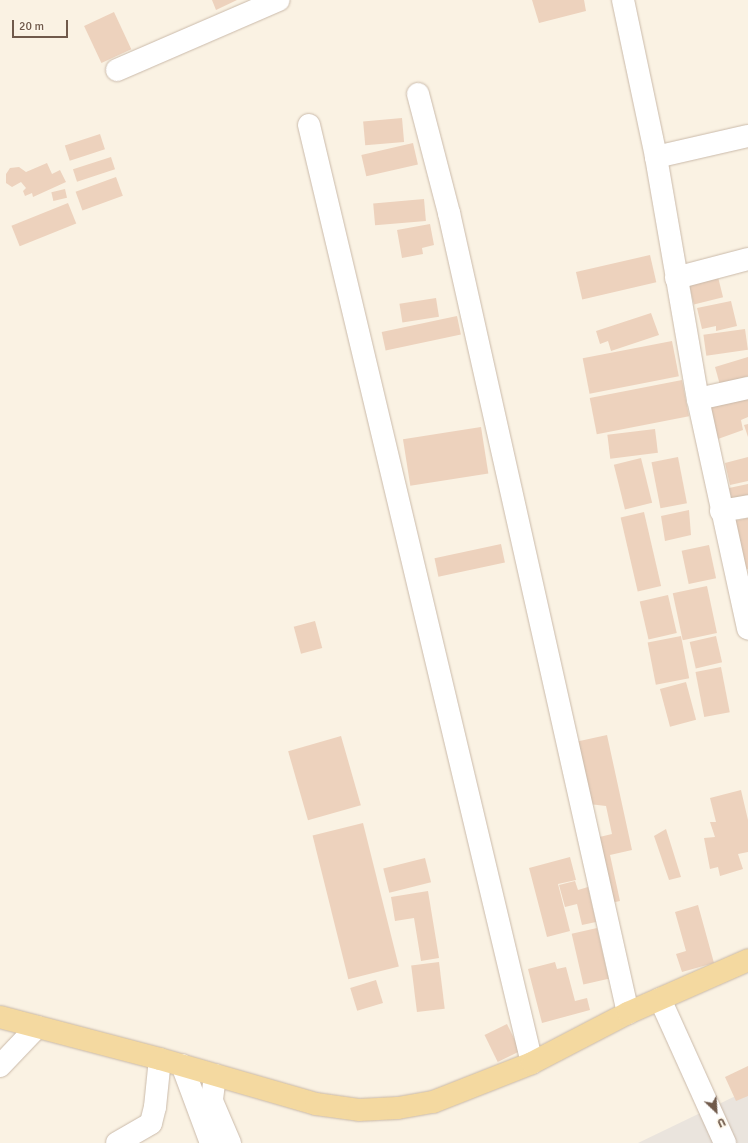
<!DOCTYPE html>
<style>
body{margin:0}
#map{position:relative;width:748px;height:1143px;overflow:hidden;background:#faf2e3;font-family:Signika,sans-serif}
div>[style]{position:absolute}
[style*='--x']{left:calc(var(--x)*1px);top:calc(var(--y)*1px);width:calc(var(--w)*1px);rotate:calc(var(--a)*1deg)}
.industrial>*{inset:0;background:#eae4dd}
.building>*{inset:0;background:#edd2bd;transform-origin:0 0}
.roads{filter:drop-shadow(0 0 1px #cabaaa) drop-shadow(0 0 1px #cabaaa)}
.minor>*{height:22px;margin:-11px;padding:0 11px;transform-origin:11px;border-radius:11px;background:#fff}
.major>*{height:22px;margin:-11px;padding:0 11px;transform-origin:11px;border-radius:11px;background:#f4d9a0}
span{translate:-50% -50%;white-space:nowrap;text-align:center;line-height:1.15;-webkit-text-stroke:3px #fdf6e9;paint-order:stroke}
.north{position:absolute;left:696px;top:1091px;width:40px;height:40px;-webkit-text-stroke:3px #fdf6e9;paint-order:stroke;rotate:155deg;font-size:11px;font-weight:700;line-height:16px;text-align:center;color:#705a4b}
.north::after{content:'';display:block;margin:auto;width:14px;height:18px;background:#705a4b;clip-path:polygon(50% 0,100% 100%,50% 72%,0 100%)}
.scale{position:absolute;left:12px;top:20px;width:56px;height:18px;box-sizing:border-box;border:2px solid #705a4b;border-top:0;padding-left:5px;font-size:12px;line-height:14px;white-space:nowrap;color:#705a4b;-webkit-text-stroke:3px #fdf6e9;paint-order:stroke}
</style>
<div id="map">
<div class="industrial">
<i style="clip-path:polygon(748px 1090px,748px 1143px,638px 1143px)"></i>
</div>
<div class="building">
<i style="clip-path:polygon(212px 0,237px 0,216px 10px)"></i>
<i style="clip-path:polygon(532px 0,584px 0,586px 11px,539px 23px)"></i>
<i style="left:114px;top:12px;width:41px;height:33px;rotate:65deg"></i>
<i style="left:402px;top:118px;width:24px;height:39px;rotate:85deg"></i>
<i style="left:100px;top:134px;width:16px;height:37px;rotate:72deg"></i>
<i style="left:413px;top:143px;width:22px;height:53px;rotate:77deg"></i>
<i style="left:111px;top:157px;width:13px;height:40px;rotate:72deg"></i>
<i style="clip-path:polygon(47px 163px,52px 174px,60px 170px,66px 182px,33px 197px,32px 193px,25px 196px,23px 191px,26px 188px,21px 182px,12px 187px,6px 183px,6px 174px,10px 168px,19px 167px,26px 172px)"></i>
<i style="left:116px;top:177px;width:20px;height:43px;rotate:70deg"></i>
<i style="left:65px;top:189px;width:9px;height:14px;rotate:77deg"></i>
<i style="left:424px;top:199px;width:22px;height:51px;rotate:85deg"></i>
<i style="left:68px;top:203px;width:22px;height:61px;rotate:68deg"></i>
<i style="clip-path:polygon(430px 224px,434px 245px,422px 248px,423px 254px,402px 258px,397px 230px)"></i>
<i style="left:650px;top:255px;width:28px;height:76px;rotate:77deg"></i>
<i style="left:717px;top:273px;width:25px;height:30px;rotate:76deg"></i>
<i style="left:436px;top:298px;width:19px;height:37px;rotate:81deg"></i>
<i style="clip-path:polygon(731px 301px,737px 326px,716px 331px,716px 326px,702px 329px,697px 308px)"></i>
<i style="clip-path:polygon(651px 313px,659px 335px,611px 351px,608px 341px,600px 344px,596px 331px)"></i>
<i style="left:457px;top:316px;width:19px;height:77px;rotate:78deg"></i>
<i style="left:745px;top:329px;width:21px;height:42px;rotate:82deg"></i>
<i style="left:672px;top:341px;width:36px;height:91px;rotate:79deg"></i>
<i style="clip-path:polygon(748px 357px,748px 376px,720px 385px,715px 367px)"></i>
<i style="left:682px;top:380px;width:37px;height:94px;rotate:79deg"></i>
<i style="clip-path:polygon(748px 394px,748px 417px,741px 420px,743px 430px,718px 439px,707px 406px)"></i>
<i style="clip-path:polygon(748px 424px,748px 437px,744px 425px)"></i>
<i style="left:481px;top:427px;width:47px;height:79px;rotate:81deg"></i>
<i style="left:655px;top:429px;width:24px;height:48px;rotate:83deg"></i>
<i style="left:678px;top:457px;width:47px;height:27px;rotate:79deg"></i>
<i style="clip-path:polygon(748px 457px,748px 481px,730px 485px,725px 463px)"></i>
<i style="left:641px;top:458px;width:46px;height:28px;rotate:76deg"></i>
<i style="clip-path:polygon(748px 484px,748px 497px,732px 501px,729px 488px)"></i>
<i style="clip-path:polygon(689px 510px,691px 535px,665px 541px,661px 516px)"></i>
<i style="left:644px;top:512px;width:76px;height:24px;rotate:77deg"></i>
<i style="clip-path:polygon(748px 518px,748px 569px,744px 570px,734px 521px)"></i>
<i style="left:501px;top:544px;width:19px;height:68px;rotate:78deg"></i>
<i style="left:709px;top:545px;width:34px;height:28px;rotate:78deg"></i>
<i style="left:707px;top:586px;width:48px;height:35px;rotate:78deg"></i>
<i style="left:668px;top:595px;width:39px;height:29px;rotate:77deg"></i>
<i style="left:315px;top:621px;width:28px;height:22px;rotate:75deg"></i>
<i style="left:681px;top:636px;width:43px;height:34px;rotate:79deg"></i>
<i style="left:716px;top:636px;width:27px;height:27px;rotate:77deg"></i>
<i style="left:721px;top:667px;width:46px;height:26px;rotate:79deg"></i>
<i style="left:686px;top:682px;width:39px;height:27px;rotate:75deg"></i>
<i style="clip-path:polygon(607px 735px,632px 850px,610px 855px,620px 901px,606px 904px,591px 839px,612px 834px,606px 806px,589px 804px,575px 742px)"></i>
<i style="left:341px;top:736px;width:72px;height:55px;rotate:74deg"></i>
<i style="clip-path:polygon(741px 790px,748px 820px,748px 852px,738px 854px,743px 869px,720px 876px,718px 867px,710px 869px,704px 838px,715px 837px,710px 822px,716px 822px,710px 798px)"></i>
<i style="left:363px;top:823px;width:148px;height:52px;rotate:76deg"></i>
<i style="clip-path:polygon(666px 829px,681px 877px,669px 880px,654px 836px)"></i>
<i style="clip-path:polygon(570px 857px,576px 880px,558px 884px,570px 931px,547px 937px,529px 868px)"></i>
<i style="left:425px;top:858px;width:25px;height:43px;rotate:76deg"></i>
<i style="clip-path:polygon(575px 881px,578px 890px,588px 887px,596px 922px,582px 925px,577px 904px,565px 907px,559px 885px)"></i>
<i style="clip-path:polygon(428px 891px,439px 958px,421px 961px,414px 918px,395px 921px,391px 897px)"></i>
<i style="clip-path:polygon(698px 905px,714px 963px,682px 972px,676px 954px,686px 951px,675px 912px)"></i>
<i style="left:597px;top:928px;width:52px;height:26px;rotate:77deg"></i>
<i style="left:439px;top:962px;width:47px;height:28px;rotate:83deg"></i>
<i style="clip-path:polygon(555px 962px,557px 969px,566px 967px,575px 1001px,587px 998px,590px 1010px,542px 1023px,528px 969px)"></i>
<i style="left:376px;top:980px;width:24px;height:27px;rotate:73deg"></i>
<i style="left:507px;top:1024px;width:30px;height:25px;rotate:64deg"></i>
<i style="clip-path:polygon(748px 1066px,748px 1096px,736px 1101px,725px 1077px)"></i>
</div>
<div class="roads">
<div class="minor">
<i style="--x:623;--y:0;--w:160;--a:78.1"></i>
<i style="--x:656;--y:157;--w:246;--a:80.2"></i>
<i style="--x:698;--y:399;--w:235;--a:77.7"></i>
<i style="--x:117;--y:70;--w:176;--a:-23.4"></i>
<i style="--x:418;--y:94;--w:123;--a:75.4"></i>
<i style="--x:449;--y:213;--w:820;--a:77.39"></i>
<i style="--x:309;--y:125;--w:964;--a:76.63"></i>
<i style="--x:656;--y:157;--w:94;--a:-12.9"></i>
<i style="--x:676;--y:278;--w:74;--a:-14.8"></i>
<i style="--x:698;--y:399;--w:51;--a:-12.4"></i>
<i style="--x:721;--y:511;--w:27;--a:-10"></i>
<i style="--x:660;--y:999;--w:158;--a:65.7"></i>
<i style="--x:182;--y:1065;--w:83;--a:69.6"></i>
<i style="--x:0;--y:1066;--w:54;--a:-46.5"></i>
<i style="--x:215;--y:1075;--w:26;--a:97"></i>
<i style="--x:212;--y:1101;--w:46;--a:66.8"></i>
<i style="--x:117;--y:1143;--w:39;--a:-30"></i>
<i style="--x:151;--y:1123;--w:16;--a:-76"></i>
<i style="--x:155;--y:1107;--w:48;--a:-84.1"></i>
</div>
<div class="major">
<i style="--x:0;--y:1017;--w:165;--a:14.7"></i>
<i style="--x:160;--y:1059;--w:162;--a:16.1"></i>
<i style="--x:316;--y:1104;--w:43;--a:7.9"></i>
<i style="--x:359;--y:1110;--w:39;--a:-3"></i>
<i style="--x:398;--y:1108;--w:36;--a:-10"></i>
<i style="--x:433;--y:1102;--w:106;--a:-21.5"></i>
<i style="--x:532;--y:1063;--w:108;--a:-27.5"></i>
<i style="--x:628;--y:1013;--w:131;--a:-23.8"></i>
</div>
</div>
<div class="north">U</div>
<div class="scale">20 m</div>
</div>
